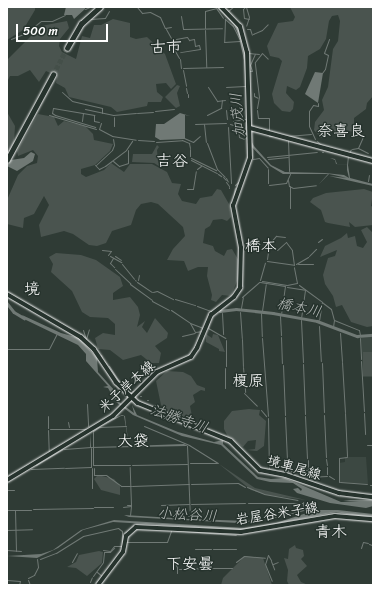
<!DOCTYPE html>
<meta charset="utf-8">
<style>
body{margin:0}
#map{position:relative;width:380px;height:592px;overflow:hidden;background:#2f3b35;font-family:Sriracha,"Klee One",sans-serif}
div>[style]{position:absolute}
[style*='--x']{left:calc(var(--x)*1px);top:calc(var(--y)*1px);width:calc(var(--w)*1px);rotate:calc(var(--a)*1deg)}
.built>*{inset:0;background:#3c4842}
.green>*{inset:0;background:#4a544f;transform-origin:0 0}
.water>*{inset:0;background:#707975}
.stream>*{height:1px;margin:-0.5px;padding:0 0.5px;transform-origin:0.5px;border-radius:0.5px;background:#707975}
.river>*{height:2.5px;margin:-1.25px;padding:0 1.25px;transform-origin:1.25px;border-radius:1.25px;background:#707975}
.highway-tunnel>*{height:4.5px;margin-top:-2.25px;transform-origin:0;background:repeating-linear-gradient(90deg,#444f49 0 4.5px,transparent 0 6.5px)}
.roads{filter:drop-shadow(0 0 1px #fff) drop-shadow(0 0 1px #fff)}
.major>*{height:3.5px;margin:-1.75px;padding:0 1.75px;transform-origin:1.75px;border-radius:1.75px;background:#26332d}
.highway>*{height:4.5px;margin:-2.25px;padding:0 2.25px;transform-origin:2.25px;border-radius:2.25px;background:#26332d}
span{translate:-50% -50%;white-space:nowrap;text-align:center;line-height:1.15;-webkit-text-stroke:3px #26332d;paint-order:stroke}
.street-label{font-size:14px;color:#fff}
.water-label{font-size:15px;color:#b8bcba;font-style:italic}
.quarter-label{font-size:16px;color:#fff}
.frame{position:absolute;inset:0;border:8px solid #fff;pointer-events:none}
.scale{position:absolute;left:16px;top:24px;width:92px;height:18px;box-sizing:border-box;border:2px solid #fff;border-top:0;padding-left:5px;font-size:12px;line-height:14px;white-space:nowrap;color:#fff;-webkit-text-stroke:3px #26332d;paint-order:stroke}
</style>
<div id="map">
<div class="built">
<i style="clip-path:polygon(373px 336px,373px 377px,363px 377px,361px 337px)"></i>
<i style="clip-path:polygon(345px 457px,366px 457px,368px 484px,339px 482px,339px 463px,345px 462px)"></i>
</div>
<div class="green">
<i style="clip-path:polygon(7px 7px,35px 7px,35px 10px,23px 30px,7px 40px)"></i>
<i style="clip-path:polygon(290px 7px,373px 7px,373px 96px,367px 103px,366px 109px,354px 118px,354px 132px,344px 130px,340px 136px,334px 131px,321px 138px,314px 130px,315px 122px,324px 110px,322px 100px,328px 87px,333px 49px,338px 41px,340px 21px,338px 15px,332px 16px,329px 21px,326px 39px,320px 49px,308px 56px,307px 68px,300px 87px,296px 90px,287px 86px,286px 93px,294px 102px,293px 109px,290px 112px,282px 111px,274px 103px,272px 94px,282px 61px,279px 58px,270px 56px,267px 46px,278px 23px,293px 21px,295px 17px)"></i>
<i style="clip-path:polygon(113px 19px,130px 23px,130px 37px,136px 39px,147px 37px,165px 54px,176px 84px,171px 89px,166px 83px,156px 84px,157px 92px,163px 97px,161px 102px,148px 102px,147px 106px,117px 112px,111px 107px,69px 97px,65px 88px,56px 83px,57px 76px,46px 71px,39px 82px,30px 70px,18px 76px,10px 76px,7px 82px,7px 60px,41px 26px,67px 21px,69px 28px,60px 39px,59px 46px,62px 52px,76px 59px,82px 36px,90px 38px,94px 25px,101px 25px)"></i>
<i style="clip-path:polygon(177px 85px,180px 86px,177px 93px,180px 106px,176px 108px,165px 97px)"></i>
<i style="clip-path:polygon(7px 112px,15px 126px,14px 143px,7px 156px)"></i>
<i style="clip-path:polygon(38px 114px,54px 117px,58px 126px,64px 121px,85px 126px,93px 134px,94px 140px,113px 144px,110px 151px,95px 165px,81px 169px,81px 174px,86px 177px,104px 170px,111px 163px,124px 172px,130px 164px,152px 164px,167px 172px,172px 183px,181px 184px,178px 194px,182px 201px,196px 204px,200px 198px,212px 196px,217px 189px,221px 190px,229px 204px,231px 217px,227px 221px,222px 219px,213px 220px,210px 226px,205px 229px,203px 243px,213px 246px,215px 251px,224px 256px,227px 250px,232px 249px,239px 261px,239px 276px,231px 296px,222px 295px,216px 302px,211px 300px,212px 295px,207px 276px,208px 267px,198px 267px,188px 271px,184px 261px,167px 260px,173px 249px,185px 236px,183px 227px,158px 204px,151px 202px,141px 204px,136px 210px,131px 225px,112px 231px,106px 243px,97px 246px,89px 245px,73px 234px,64px 231px,41px 237px,39px 225px,49px 205px,44px 196px,34px 214px,24px 218px,23px 228px,7px 224px,7px 200px,18px 175px,27px 166px,37px 163px,38px 156px,33px 150px,18px 156px,17px 151px)"></i>
<i style="clip-path:polygon(157px 145px,159px 147px,157px 150px,158px 161px,162px 168px,154px 163px,132px 162px,133px 154px,152px 154px)"></i>
<i style="clip-path:polygon(364px 189px,373px 192px,371px 206px,373px 207px,373px 225px,355px 227px,349px 222px,350px 227px,328px 223px,325px 222px,321px 210px,310px 202px,313px 198px,326px 193px)"></i>
<i style="clip-path:polygon(367px 227px,373px 233px,373px 326px,367px 327px,351px 322px,342px 305px,336px 307px,333px 296px,325px 284px,323px 275px,328px 258px,335px 256px,337px 250px,320px 257px,325px 246px,341px 238px,347px 233px,348px 238px,355px 236px,357px 246px,363px 248px,367px 242px,361px 230px)"></i>
<i style="clip-path:polygon(56px 253px,81px 255px,96px 260px,120px 277px,123px 286px,113px 293px,113px 300px,130px 297px,138px 307px,140px 315px,137px 327px,145px 321px,142px 327px,147px 333px,155px 318px,168px 333px,167px 338px,155px 346px,161px 353px,159px 363px,151px 363px,141px 355px,123px 360px,110px 350px,98px 349px,95px 338px,103px 333px,115px 335px,115px 324px,108px 318px,90px 317px,82px 312px,72px 291px,51px 272px,53px 264px,49px 257px)"></i>
<i style="clip-path:polygon(206px 334px,212px 338px,213px 334px,218px 335px,225px 352px,219px 351px,219px 349px,206px 342px)"></i>
<i style="left:363px;top:352px;width:10px;height:24px"></i>
<i style="clip-path:polygon(167px 371px,183px 372px,191px 376px,197px 385px,205px 388px,205px 391px,201px 390px,193px 395px,195px 402px,190px 406px,193px 421px,181px 418px,177px 413px,167px 411px,161px 405px,156px 381px)"></i>
<i style="clip-path:polygon(249px 409px,260px 410px,259px 415px,266px 421px,264px 446px,257px 451px,247px 450px,255px 449px,256px 440px,248px 441px,243px 447px,228px 437px,224px 429px,224px 421px,232px 411px)"></i>
<i style="clip-path:polygon(219px 464px,255px 488px,306px 500px,267px 495px,251px 490px)"></i>
<i style="clip-path:polygon(98px 475px,114px 479px,120px 486px,120px 495px,101px 490px,94px 479px)"></i>
<i style="clip-path:polygon(295px 545px,296px 548px,303px 550px,304px 556px,301px 559px,307px 566px,297px 575px,301px 582px,308px 585px,289px 585px,287px 581px,288px 570px,284px 558px,288px 559px,289px 549px)"></i>
<i style="clip-path:polygon(99px 551px,103px 552px,102px 563px,87px 576px,76px 568px,67px 567px,76px 562px,79px 555px)"></i>
<i style="clip-path:polygon(245px 556px,263px 558px,272px 585px,221px 585px,223px 578px)"></i>
</div>
<div class="water">
<i style="clip-path:polygon(66px 7px,85px 7px,85px 9px,74px 19px,72px 15px,64px 15px)"></i>
<i style="clip-path:polygon(217px 7px,232px 18px,244px 40px,248px 89px,248px 114px,247px 133px,254px 146px,271px 165px,285px 172px,325px 173px,344px 175px,349px 178px,347px 170px,347px 165px,336px 164px,335px 160px,330px 158px,329px 152px,323px 152px,329px 152px,330px 158px,335px 159px,337px 164px,348px 165px,350px 178px,373px 184px,373px 186px,329px 176px,347px 178px,334px 175px,329px 174px,319px 184px,328px 174px,283px 174px,270px 166px,248px 143px,245px 134px,247px 105px,243px 45px,234px 25px)"></i>
<i style="clip-path:polygon(315px 72px,323px 73px,318px 103px,305px 94px)"></i>
<i style="clip-path:polygon(180px 113px,190px 116px,194px 124px,190px 116px,185px 115px,185px 139px,160px 140px,155px 137px,156px 124px,164px 124px)"></i>
<i style="clip-path:polygon(31px 152px,35px 154px,33px 161px,17px 171px,7px 166px,11px 160px,24px 158px)"></i>
<i style="clip-path:polygon(22px 315px,61px 333px,79px 338px,97px 358px,98px 372px,115px 391px,119px 402px,134px 413px,132px 405px,137px 415px,178px 432px,214px 442px,223px 440px,223px 444px,258px 477px,271px 479px,285px 478px,341px 502px,359px 502px,343px 501px,350px 500px,373px 500px,373px 506px,366px 508px,330px 503px,297px 493px,293px 489px,298px 488px,301px 491px,302px 489px,293px 483px,270px 482px,257px 479px,221px 445px,182px 436px,133px 415px,116px 402px,108px 388px,103px 387px,108px 386px,86px 361px,86px 354px,78px 345px,26px 320px)"></i>
<i style="clip-path:polygon(122px 415px,125px 416px,126px 425px,129px 446px,184px 444px,188px 446px,191px 519px,248px 521px,283px 516px,315px 506px,316px 508px,280px 517px,238px 523px,129px 517px,124px 515px,190px 519px,187px 446px,90px 448px,90px 434px,91px 447px,129px 446px,124px 416px,121px 416px,100px 427px,115px 418px)"></i>
<i style="clip-path:polygon(316px 510px,338px 510px,373px 514px,373px 516px,363px 517px,336px 512px,244px 530px,113px 522px,83px 530px,58px 548px,37px 558px,7px 556px,41px 554px,53px 550px,81px 530px,114px 520px,244px 528px,276px 523px)"></i>
</div>
<div class="stream">
<i style="--x:137;--y:7;--w:8;--a:50"></i>
<i style="--x:142;--y:13;--w:8;--a:-7"></i>
<i style="--x:150;--y:12;--w:11;--a:27"></i>
<i style="--x:160;--y:17;--w:12;--a:66"></i>
<i style="--x:165;--y:28;--w:6;--a:-9"></i>
<i style="--x:245;--y:7;--w:3;--a:135"></i>
<i style="--x:243;--y:9;--w:9;--a:84"></i>
<i style="--x:244;--y:18;--w:5;--a:11"></i>
<i style="--x:246;--y:7;--w:10;--a:73"></i>
<i style="--x:249;--y:17;--w:9;--a:108"></i>
<i style="--x:85;--y:9;--w:5;--a:-22"></i>
<i style="--x:228;--y:11;--w:6;--a:-39"></i>
<i style="--x:96;--y:13;--w:9;--a:-36"></i>
<i style="--x:181;--y:16;--w:13;--a:81"></i>
<i style="--x:183;--y:29;--w:39;--a:-1"></i>
<i style="--x:90;--y:19;--w:15;--a:-4"></i>
<i style="--x:105;--y:18;--w:8;--a:-60"></i>
<i style="--x:205;--y:28;--w:17;--a:-90"></i>
<i style="--x:205;--y:11;--w:11;--a:-15"></i>
<i style="--x:216;--y:8;--w:12;--a:55"></i>
<i style="--x:166;--y:29;--w:10;--a:61"></i>
<i style="--x:247;--y:29;--w:3;--a:0"></i>
<i style="--x:250;--y:29;--w:6;--a:72"></i>
<i style="--x:205;--y:30;--w:37;--a:88"></i>
<i style="--x:262;--y:30;--w:8;--a:-45"></i>
<i style="--x:253;--y:34;--w:10;--a:-24"></i>
<i style="--x:11;--y:39;--w:16;--a:-22"></i>
<i style="--x:26;--y:33;--w:19;--a:-39"></i>
<i style="--x:41;--y:21;--w:11;--a:0"></i>
<i style="--x:52;--y:21;--w:14;--a:-25"></i>
<i style="--x:173;--y:39;--w:11;--a:80"></i>
<i style="--x:176;--y:39;--w:11;--a:-10"></i>
<i style="--x:187;--y:37;--w:4;--a:56"></i>
<i style="--x:189;--y:40;--w:5;--a:-11"></i>
<i style="--x:194;--y:39;--w:7;--a:82"></i>
<i style="--x:195;--y:46;--w:4;--a:-14"></i>
<i style="--x:199;--y:45;--w:4;--a:76"></i>
<i style="--x:200;--y:49;--w:20;--a:171"></i>
<i style="--x:240;--y:40;--w:16;--a:-117"></i>
<i style="--x:233;--y:26;--w:11;--a:-139"></i>
<i style="--x:225;--y:19;--w:23;--a:92"></i>
<i style="--x:224;--y:42;--w:16;--a:-4"></i>
<i style="--x:240;--y:41;--w:24;--a:78"></i>
<i style="--x:175;--y:51;--w:8;--a:60"></i>
<i style="--x:249;--y:53;--w:10;--a:6"></i>
<i style="--x:180;--y:59;--w:9;--a:84"></i>
<i style="--x:183;--y:68;--w:40;--a:-1.4"></i>
<i style="--x:183;--y:70;--w:16;--a:79"></i>
<i style="--x:250;--y:71;--w:2;--a:0"></i>
<i style="--x:252;--y:71;--w:6;--a:-108"></i>
<i style="--x:250;--y:65;--w:12;--a:-66"></i>
<i style="--x:322;--y:73;--w:5;--a:-53"></i>
<i style="--x:325;--y:69;--w:14;--a:-78"></i>
<i style="--x:328;--y:55;--w:4;--a:-153"></i>
<i style="--x:324;--y:53;--w:15;--a:-70"></i>
<i style="--x:208;--y:87;--w:17;--a:57"></i>
<i style="--x:217;--y:101;--w:8;--a:-7"></i>
<i style="--x:226;--y:87;--w:19;--a:-3"></i>
<i style="--x:186;--y:88;--w:5;--a:79"></i>
<i style="--x:62;--y:92;--w:13;--a:42"></i>
<i style="--x:72;--y:101;--w:31;--a:13"></i>
<i style="--x:102;--y:108;--w:5;--a:90"></i>
<i style="--x:254;--y:93;--w:3;--a:90"></i>
<i style="--x:254;--y:96;--w:4;--a:27"></i>
<i style="--x:188;--y:94;--w:3;--a:90"></i>
<i style="--x:53;--y:108;--w:42;--a:9.7"></i>
<i style="--x:94;--y:115;--w:6;--a:90"></i>
<i style="--x:94;--y:121;--w:5;--a:11"></i>
<i style="--x:53;--y:108;--w:5;--a:101"></i>
<i style="--x:52;--y:113;--w:4;--a:34"></i>
<i style="--x:55;--y:115;--w:42;--a:16.7"></i>
<i style="--x:257;--y:108;--w:11;--a:-80"></i>
<i style="--x:259;--y:97;--w:35;--a:-97"></i>
<i style="--x:255;--y:62;--w:11;--a:-52"></i>
<i style="--x:262;--y:53;--w:8;--a:45"></i>
<i style="--x:85;--y:109;--w:29;--a:12"></i>
<i style="--x:113;--y:115;--w:23;--a:-5"></i>
<i style="--x:226;--y:110;--w:9;--a:84"></i>
<i style="--x:257;--y:110;--w:8;--a:83"></i>
<i style="--x:258;--y:118;--w:11;--a:0"></i>
<i style="--x:269;--y:118;--w:14;--a:90"></i>
<i style="--x:155;--y:111;--w:19;--a:-6"></i>
<i style="--x:137;--y:113;--w:16;--a:-4"></i>
<i style="--x:49;--y:115;--w:49;--a:16.6"></i>
<i style="--x:207;--y:115;--w:16;--a:-27"></i>
<i style="--x:221;--y:108;--w:8;--a:-83"></i>
<i style="--x:114;--y:117;--w:9;--a:90"></i>
<i style="--x:82;--y:121;--w:8;--a:-83"></i>
<i style="--x:233;--y:121;--w:13;--a:-9"></i>
<i style="--x:101;--y:123;--w:6;--a:108"></i>
<i style="--x:99;--y:129;--w:15;--a:28"></i>
<i style="--x:112;--y:136;--w:24;--a:9"></i>
<i style="--x:195;--y:124;--w:31;--a:-2"></i>
<i style="--x:204;--y:124;--w:18;--a:84"></i>
<i style="--x:230;--y:124;--w:14;--a:17"></i>
<i style="--x:238;--y:126;--w:11;--a:85"></i>
<i style="--x:239;--y:137;--w:5;--a:22"></i>
<i style="--x:228;--y:127;--w:56;--a:86.9"></i>
<i style="--x:269;--y:136;--w:6;--a:0"></i>
<i style="--x:288;--y:136;--w:23;--a:-5"></i>
<i style="--x:184;--y:138;--w:10;--a:24"></i>
<i style="--x:193;--y:142;--w:9;--a:-41"></i>
<i style="--x:315;--y:139;--w:14;--a:-115"></i>
<i style="--x:309;--y:126;--w:15;--a:-90"></i>
<i style="--x:309;--y:111;--w:7;--a:-56"></i>
<i style="--x:313;--y:105;--w:5;--a:11"></i>
<i style="--x:318;--y:106;--w:3;--a:-90"></i>
<i style="--x:138;--y:140;--w:16;--a:4"></i>
<i style="--x:288;--y:140;--w:31;--a:88"></i>
<i style="--x:317;--y:141;--w:6;--a:45"></i>
<i style="--x:156;--y:142;--w:26;--a:-4"></i>
<i style="--x:182;--y:140;--w:8;--a:23"></i>
<i style="--x:189;--y:143;--w:5;--a:79"></i>
<i style="--x:207;--y:143;--w:28;--a:69"></i>
<i style="--x:217;--y:169;--w:11;--a:45"></i>
<i style="--x:247;--y:143;--w:17;--a:87"></i>
<i style="--x:358;--y:148;--w:12;--a:-66"></i>
<i style="--x:190;--y:149;--w:7;--a:90"></i>
<i style="--x:352;--y:149;--w:6;--a:-9"></i>
<i style="--x:358;--y:148;--w:11;--a:27"></i>
<i style="--x:128;--y:150;--w:13;--a:90"></i>
<i style="--x:322;--y:152;--w:1;--a:0"></i>
<i style="--x:349;--y:153;--w:4;--a:-63"></i>
<i style="--x:267;--y:157;--w:50;--a:-5.7"></i>
<i style="--x:191;--y:158;--w:28;--a:26"></i>
<i style="--x:253;--y:159;--w:6;--a:-9"></i>
<i style="--x:259;--y:158;--w:13;--a:48"></i>
<i style="--x:268;--y:159;--w:20;--a:-6"></i>
<i style="--x:191;--y:160;--w:29;--a:27"></i>
<i style="--x:113;--y:161;--w:8;--a:40"></i>
<i style="--x:119;--y:166;--w:9;--a:-18"></i>
<i style="--x:95;--y:165;--w:6;--a:45"></i>
<i style="--x:99;--y:169;--w:7;--a:-27"></i>
<i style="--x:105;--y:166;--w:26;--a:-37"></i>
<i style="--x:126;--y:150;--w:11;--a:-56"></i>
<i style="--x:96;--y:165;--w:22;--a:-43"></i>
<i style="--x:112;--y:150;--w:5;--a:-68"></i>
<i style="--x:114;--y:145;--w:6;--a:-99"></i>
<i style="--x:347;--y:165;--w:9;--a:-84"></i>
<i style="--x:197;--y:169;--w:5;--a:-37"></i>
<i style="--x:218;--y:174;--w:4;--a:34"></i>
<i style="--x:223;--y:177;--w:4;--a:45"></i>
<i style="--x:226;--y:178;--w:4;--a:63"></i>
<i style="--x:288;--y:180;--w:6;--a:81"></i>
<i style="--x:289;--y:186;--w:4;--a:27"></i>
<i style="--x:293;--y:188;--w:23;--a:-7"></i>
<i style="--x:368;--y:181;--w:6;--a:-81"></i>
<i style="--x:226;--y:182;--w:5;--a:53"></i>
<i style="--x:268;--y:183;--w:14;--a:-90"></i>
<i style="--x:235;--y:185;--w:6;--a:-39"></i>
<i style="--x:269;--y:185;--w:17;--a:-7"></i>
<i style="--x:286;--y:183;--w:10;--a:-66"></i>
<i style="--x:290;--y:186;--w:22;--a:90"></i>
<i style="--x:229;--y:187;--w:1;--a:90"></i>
<i style="--x:187;--y:189;--w:6;--a:0"></i>
<i style="--x:193;--y:189;--w:18;--a:-81"></i>
<i style="--x:233;--y:200;--w:12;--a:-81"></i>
<i style="--x:318;--y:242;--w:5;--a:-37"></i>
<i style="--x:102;--y:250;--w:9;--a:6"></i>
<i style="--x:111;--y:251;--w:5;--a:127"></i>
<i style="--x:110;--y:256;--w:13;--a:29"></i>
<i style="--x:115;--y:256;--w:7;--a:34"></i>
<i style="--x:309;--y:256;--w:10;--a:-45"></i>
<i style="--x:113;--y:258;--w:6;--a:121"></i>
<i style="--x:110;--y:263;--w:6;--a:45"></i>
<i style="--x:267;--y:259;--w:15;--a:-82"></i>
<i style="--x:269;--y:244;--w:11;--a:-49"></i>
<i style="--x:276;--y:236;--w:9;--a:6"></i>
<i style="--x:267;--y:261;--w:27;--a:8"></i>
<i style="--x:294;--y:265;--w:15;--a:-98"></i>
<i style="--x:292;--y:250;--w:10;--a:-127"></i>
<i style="--x:286;--y:242;--w:12;--a:138"></i>
<i style="--x:122;--y:264;--w:19;--a:51"></i>
<i style="--x:296;--y:264;--w:14;--a:-30"></i>
<i style="--x:298;--y:264;--w:15;--a:0"></i>
<i style="--x:115;--y:269;--w:21;--a:43"></i>
<i style="--x:135;--y:280;--w:1;--a:45"></i>
<i style="--x:138;--y:280;--w:5;--a:-79"></i>
<i style="--x:260;--y:280;--w:18;--a:-74"></i>
<i style="--x:262;--y:281;--w:25;--a:9"></i>
<i style="--x:287;--y:285;--w:10;--a:-11"></i>
<i style="--x:297;--y:283;--w:16;--a:-101"></i>
<i style="--x:137;--y:282;--w:18;--a:34"></i>
<i style="--x:260;--y:282;--w:25;--a:9"></i>
<i style="--x:285;--y:286;--w:27;--a:98"></i>
<i style="--x:130;--y:284;--w:27;--a:36"></i>
<i style="--x:299;--y:285;--w:29;--a:36"></i>
<i style="--x:322;--y:302;--w:18;--a:99"></i>
<i style="--x:287;--y:287;--w:18;--a:9"></i>
<i style="--x:305;--y:290;--w:27;--a:98"></i>
<i style="--x:153;--y:292;--w:4;--a:-14"></i>
<i style="--x:157;--y:291;--w:18;--a:27"></i>
<i style="--x:242;--y:297;--w:23;--a:-41"></i>
<i style="--x:175;--y:299;--w:21;--a:17"></i>
<i style="--x:152;--y:301;--w:19;--a:28"></i>
<i style="--x:323;--y:303;--w:10;--a:37"></i>
<i style="--x:331;--y:309;--w:11;--a:75"></i>
<i style="--x:334;--y:320;--w:27;--a:22"></i>
<i style="--x:359;--y:330;--w:5;--a:79"></i>
<i style="--x:197;--y:306;--w:15;--a:20"></i>
<i style="--x:241;--y:308;--w:11;--a:-80"></i>
<i style="--x:171;--y:310;--w:23;--a:34"></i>
<i style="--x:190;--y:323;--w:14;--a:21"></i>
<i style="--x:262;--y:311;--w:27;--a:-82"></i>
<i style="--x:240;--y:312;--w:26;--a:86"></i>
<i style="--x:222;--y:313;--w:21;--a:87"></i>
<i style="--x:261;--y:313;--w:23;--a:88"></i>
<i style="--x:280;--y:316;--w:19;--a:87"></i>
<i style="--x:301;--y:320;--w:42;--a:87.3"></i>
<i style="--x:190;--y:323;--w:10;--a:61"></i>
<i style="--x:195;--y:332;--w:8;--a:-7"></i>
<i style="--x:209;--y:324;--w:4;--a:104"></i>
<i style="--x:208;--y:328;--w:20;--a:30"></i>
<i style="--x:319;--y:326;--w:35;--a:87"></i>
<i style="--x:333;--y:327;--w:7;--a:-82"></i>
<i style="--x:83;--y:330;--w:9;--a:72"></i>
<i style="--x:340;--y:333;--w:28;--a:86"></i>
<i style="--x:182;--y:336;--w:13;--a:-13"></i>
<i style="--x:281;--y:337;--w:26;--a:88"></i>
<i style="--x:262;--y:338;--w:78;--a:85.6"></i>
<i style="--x:360;--y:338;--w:21;--a:87"></i>
<i style="--x:86;--y:339;--w:10;--a:-73"></i>
<i style="--x:242;--y:339;--w:27;--a:88"></i>
<i style="--x:7;--y:349;--w:42;--a:0"></i>
<i style="--x:49;--y:349;--w:18;--a:-63"></i>
<i style="--x:101;--y:355;--w:3;--a:72"></i>
<i style="--x:104;--y:361;--w:4;--a:56"></i>
<i style="--x:361;--y:361;--w:50;--a:86.6"></i>
<i style="--x:342;--y:362;--w:50;--a:86.6"></i>
<i style="--x:322;--y:363;--w:49;--a:87.7"></i>
<i style="--x:303;--y:364;--w:50;--a:87.7"></i>
<i style="--x:283;--y:365;--w:50;--a:87.7"></i>
<i style="--x:109;--y:366;--w:17;--a:57"></i>
<i style="--x:118;--y:380;--w:20;--a:37"></i>
<i style="--x:226;--y:366;--w:26;--a:-90"></i>
<i style="--x:243;--y:367;--w:25;--a:85"></i>
<i style="--x:225;--y:368;--w:20;--a:90"></i>
<i style="--x:244;--y:393;--w:18;--a:45"></i>
<i style="--x:140;--y:396;--w:1;--a:0"></i>
<i style="--x:147;--y:400;--w:1;--a:0"></i>
<i style="--x:87;--y:404;--w:22;--a:87"></i>
<i style="--x:155;--y:405;--w:1;--a:0"></i>
<i style="--x:261;--y:410;--w:8;--a:50"></i>
<i style="--x:345;--y:413;--w:43;--a:87.3"></i>
<i style="--x:364;--y:413;--w:21;--a:87"></i>
<i style="--x:324;--y:415;--w:42;--a:87.3"></i>
<i style="--x:48;--y:416;--w:12;--a:90"></i>
<i style="--x:305;--y:416;--w:42;--a:87.3"></i>
<i style="--x:285;--y:417;--w:42;--a:87.3"></i>
<i style="--x:268;--y:418;--w:50;--a:88.9"></i>
<i style="--x:68;--y:422;--w:5;--a:79"></i>
<i style="--x:144;--y:426;--w:49;--a:22.9"></i>
<i style="--x:189;--y:445;--w:34;--a:32"></i>
<i style="--x:50;--y:429;--w:39;--a:0"></i>
<i style="--x:48;--y:430;--w:23;--a:88"></i>
<i style="--x:93;--y:431;--w:7;--a:-34"></i>
<i style="--x:99;--y:427;--w:27;--a:-2"></i>
<i style="--x:93;--y:432;--w:33;--a:90"></i>
<i style="--x:93;--y:465;--w:37;--a:0"></i>
<i style="--x:367;--y:445;--w:6;--a:0"></i>
<i style="--x:64;--y:449;--w:27;--a:-4"></i>
<i style="--x:326;--y:459;--w:6;--a:81"></i>
<i style="--x:308;--y:460;--w:15;--a:90"></i>
<i style="--x:287;--y:461;--w:10;--a:84"></i>
<i style="--x:190;--y:463;--w:27;--a:0"></i>
<i style="--x:36;--y:465;--w:31;--a:-31"></i>
<i style="--x:132;--y:465;--w:55;--a:-1"></i>
<i style="--x:24;--y:467;--w:6;--a:-31"></i>
<i style="--x:327;--y:467;--w:7;--a:90"></i>
<i style="--x:65;--y:468;--w:26;--a:-2"></i>
<i style="--x:91;--y:467;--w:19;--a:-90"></i>
<i style="--x:92;--y:468;--w:20;--a:90"></i>
<i style="--x:94;--y:468;--w:7;--a:90"></i>
<i style="--x:94;--y:475;--w:12;--a:0"></i>
<i style="--x:106;--y:475;--w:19;--a:36"></i>
<i style="--x:121;--y:486;--w:10;--a:0"></i>
<i style="--x:31;--y:469;--w:33;--a:-2"></i>
<i style="--x:291;--y:471;--w:16;--a:-4"></i>
<i style="--x:307;--y:470;--w:7;--a:82"></i>
<i style="--x:308;--y:477;--w:19;--a:-3"></i>
<i style="--x:329;--y:476;--w:6;--a:31"></i>
<i style="--x:339;--y:482;--w:24;--a:-90"></i>
<i style="--x:339;--y:458;--w:8;--a:-7"></i>
<i style="--x:340;--y:482;--w:27;--a:4"></i>
<i style="--x:191;--y:484;--w:47;--a:-1.2"></i>
<i style="--x:238;--y:483;--w:8;--a:30"></i>
<i style="--x:370;--y:485;--w:3;--a:0"></i>
<i style="--x:132;--y:486;--w:57;--a:-2"></i>
<i style="--x:247;--y:487;--w:18;--a:22"></i>
<i style="--x:264;--y:494;--w:34;--a:10"></i>
<i style="--x:7;--y:490;--w:7;--a:0"></i>
<i style="--x:303;--y:502;--w:7;--a:90"></i>
<i style="--x:248;--y:503;--w:55;--a:0"></i>
<i style="--x:191;--y:504;--w:54;--a:-1.1"></i>
<i style="--x:127;--y:505;--w:4;--a:0"></i>
<i style="--x:131;--y:505;--w:38;--a:-92"></i>
<i style="--x:161;--y:505;--w:28;--a:-2"></i>
<i style="--x:94;--y:507;--w:19;--a:0"></i>
<i style="--x:123;--y:507;--w:8;--a:-7"></i>
<i style="--x:131;--y:506;--w:9;--a:96"></i>
<i style="--x:33;--y:509;--w:60;--a:-1"></i>
<i style="--x:7;--y:510;--w:24;--a:0"></i>
<i style="--x:15;--y:510;--w:41;--a:88.6"></i>
<i style="--x:7;--y:530;--w:25;--a:-2"></i>
<i style="--x:171;--y:530;--w:65;--a:4.4"></i>
<i style="--x:126;--y:542;--w:41;--a:0"></i>
<i style="--x:167;--y:542;--w:12;--a:-70"></i>
<i style="--x:369;--y:544;--w:3;--a:18"></i>
<i style="--x:372;--y:545;--w:4;--a:-76"></i>
<i style="--x:361;--y:548;--w:6;--a:-72"></i>
<i style="--x:363;--y:542;--w:5;--a:11"></i>
<i style="--x:195;--y:549;--w:16;--a:0"></i>
<i style="--x:213;--y:549;--w:23;--a:0"></i>
<i style="--x:7;--y:550;--w:14;--a:4"></i>
<i style="--x:103;--y:550;--w:7;--a:8"></i>
<i style="--x:110;--y:551;--w:6;--a:-51"></i>
<i style="--x:268;--y:555;--w:9;--a:108"></i>
<i style="--x:265;--y:564;--w:18;--a:68"></i>
<i style="--x:268;--y:555;--w:6;--a:59"></i>
<i style="--x:171;--y:557;--w:12;--a:59"></i>
<i style="--x:177;--y:567;--w:6;--a:90"></i>
<i style="--x:40;--y:559;--w:17;--a:-21"></i>
<i style="--x:56;--y:553;--w:32;--a:-32"></i>
<i style="--x:83;--y:536;--w:36;--a:-13"></i>
<i style="--x:118;--y:528;--w:5;--a:37"></i>
<i style="--x:122;--y:531;--w:15;--a:90"></i>
<i style="--x:122;--y:546;--w:8;--a:180"></i>
<i style="--x:271;--y:561;--w:9;--a:69"></i>
<i style="--x:72;--y:562;--w:10;--a:-61"></i>
<i style="--x:236;--y:562;--w:10;--a:-37"></i>
<i style="--x:244;--y:556;--w:21;--a:5"></i>
<i style="--x:273;--y:564;--w:5;--a:-22"></i>
<i style="--x:213;--y:568;--w:19;--a:0"></i>
<i style="--x:179;--y:569;--w:33;--a:-2"></i>
<i style="--x:97;--y:572;--w:6;--a:39"></i>
<i style="--x:93;--y:576;--w:17;--a:-54"></i>
<i style="--x:103;--y:562;--w:10;--a:-84"></i>
<i style="--x:104;--y:552;--w:6;--a:0"></i>
<i style="--x:110;--y:552;--w:6;--a:-45"></i>
<i style="--x:28;--y:578;--w:7;--a:-27"></i>
<i style="--x:34;--y:575;--w:9;--a:-63"></i>
<i style="--x:38;--y:567;--w:8;--a:-97"></i>
<i style="--x:7;--y:580;--w:13;--a:4"></i>
<i style="--x:20;--y:581;--w:4;--a:104"></i>
<i style="--x:28;--y:580;--w:5;--a:68"></i>
<i style="--x:90;--y:582;--w:5;--a:-68"></i>
</div>
<div class="river">
<i style="--x:7;--y:303;--w:11;--a:52"></i>
<i style="--x:14;--y:312;--w:12;--a:31"></i>
<i style="--x:220;--y:311;--w:16;--a:-7"></i>
<i style="--x:236;--y:309;--w:37;--a:6"></i>
<i style="--x:273;--y:313;--w:45;--a:10.3"></i>
<i style="--x:317;--y:321;--w:43;--a:20.6"></i>
<i style="--x:357;--y:336;--w:16;--a:-4"></i>
</div>
<div class="highway-tunnel">
<i style="--x:53;--y:75;--w:30;--a:-63"></i>
</div>
<div class="roads">
<div class="major">
<i style="--x:250;--y:128;--w:127;--a:15"></i>
<i style="--x:7;--y:294;--w:86;--a:30.2"></i>
<i style="--x:81;--y:337;--w:18;--a:43"></i>
<i style="--x:94;--y:349;--w:40;--a:56"></i>
<i style="--x:116;--y:382;--w:30;--a:44"></i>
<i style="--x:138;--y:403;--w:100;--a:22.2"></i>
<i style="--x:231;--y:441;--w:41;--a:45"></i>
<i style="--x:260;--y:470;--w:26;--a:11"></i>
<i style="--x:286;--y:475;--w:56;--a:18.8"></i>
<i style="--x:339;--y:493;--w:34;--a:7"></i>
<i style="--x:7;--y:480;--w:124;--a:-31.1"></i>
<i style="--x:113;--y:416;--w:62;--a:-45"></i>
<i style="--x:157;--y:372;--w:37;--a:-24"></i>
<i style="--x:191;--y:357;--w:11;--a:-56"></i>
<i style="--x:197;--y:348;--w:36;--a:-67"></i>
<i style="--x:211;--y:315;--w:29;--a:-38"></i>
<i style="--x:234;--y:297;--w:11;--a:-56"></i>
<i style="--x:240;--y:288;--w:40;--a:-88.6"></i>
<i style="--x:241;--y:248;--w:43;--a:-100.8"></i>
<i style="--x:233;--y:206;--w:51;--a:-70.5"></i>
<i style="--x:250;--y:158;--w:105;--a:-91.6"></i>
<i style="--x:247;--y:53;--w:27;--a:-105"></i>
<i style="--x:240;--y:27;--w:28;--a:-134"></i>
<i style="--x:98;--y:585;--w:41;--a:-52.9"></i>
<i style="--x:123;--y:552;--w:16;--a:-79"></i>
<i style="--x:126;--y:536;--w:13;--a:-42"></i>
<i style="--x:136;--y:527;--w:105;--a:2.7"></i>
<i style="--x:241;--y:532;--w:95;--a:-9.7"></i>
<i style="--x:335;--y:516;--w:38;--a:5"></i>
</div>
<div class="highway">
<i style="--x:67;--y:48;--w:28;--a:-60"></i>
<i style="--x:81;--y:24;--w:25;--a:-42"></i>
<i style="--x:7;--y:160;--w:97;--a:-61.6"></i>
</div>
</div>
<div class="street-label">
<span style="left:127px;top:387px;rotate:-42deg">米子岸本線</span>
<span style="left:294px;top:468px;rotate:16deg">境車尾線</span>
<span style="left:277px;top:514px;rotate:-9deg">岩屋谷米子線</span>
</div>
<div class="water-label">
<span style="left:238px;top:115px;rotate:-95deg">加茂川</span>
<span style="left:299px;top:308px;rotate:12deg">橋本川</span>
<span style="left:179px;top:419px;rotate:19deg">法勝寺川</span>
<span style="left:187px;top:515px;rotate:3deg">小松谷川</span>
</div>
<div class="quarter-label">
<span style="left:166px;top:47px">古市</span>
<span style="left:341px;top:131px">奈喜良</span>
<span style="left:172px;top:161px">吉谷</span>
<span style="left:261px;top:246px">橋本</span>
<span style="left:32px;top:289px">境</span>
<span style="left:248px;top:381px">榎原</span>
<span style="left:133px;top:441px">大袋</span>
<span style="left:331px;top:532px">青木</span>
<span style="left:190px;top:564px">下安曇</span>
</div>
<div class="frame"></div>
<div class="scale">500 m</div>
</div>
